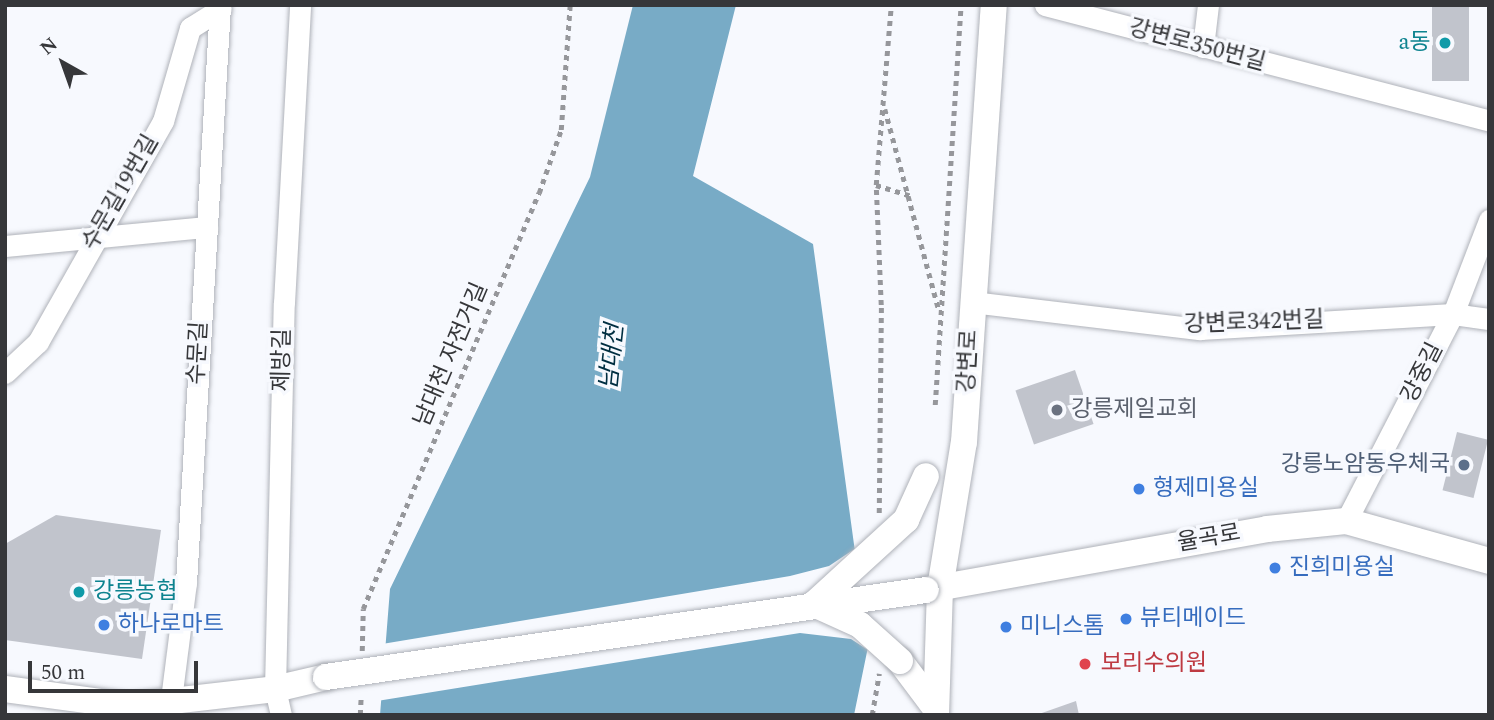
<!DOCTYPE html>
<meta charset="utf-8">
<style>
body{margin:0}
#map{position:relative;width:1494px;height:720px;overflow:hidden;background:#f7f9fe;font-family:Spectral,"Noto Sans KR",serif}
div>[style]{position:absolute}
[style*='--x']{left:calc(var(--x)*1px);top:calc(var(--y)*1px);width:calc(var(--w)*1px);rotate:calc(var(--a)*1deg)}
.water>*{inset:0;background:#78abc6}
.pier>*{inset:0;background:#f7f9fe}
.building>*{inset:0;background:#c1c4cc;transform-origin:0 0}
.path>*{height:4.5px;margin-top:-2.25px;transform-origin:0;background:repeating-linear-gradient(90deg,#96979b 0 5px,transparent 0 10px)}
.roads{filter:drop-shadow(0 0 2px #afb2b9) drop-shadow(0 0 2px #afb2b9)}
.minor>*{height:21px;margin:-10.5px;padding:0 10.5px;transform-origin:10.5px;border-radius:10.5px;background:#fff}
.tertiary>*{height:26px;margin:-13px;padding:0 13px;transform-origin:13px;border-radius:13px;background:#fff}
.bridges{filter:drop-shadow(0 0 2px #afb2b9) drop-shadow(0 0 2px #afb2b9)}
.tertiary-bridge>*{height:26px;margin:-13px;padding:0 13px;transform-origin:13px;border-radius:13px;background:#fff}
.dots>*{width:19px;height:19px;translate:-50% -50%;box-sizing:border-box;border:4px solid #f7f9fe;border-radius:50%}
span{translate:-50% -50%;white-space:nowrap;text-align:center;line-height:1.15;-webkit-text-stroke:7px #f7f9fe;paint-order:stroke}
.culture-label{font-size:23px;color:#0d838f}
.right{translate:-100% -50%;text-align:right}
.left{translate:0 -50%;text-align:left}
.street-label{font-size:23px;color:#36373a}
.worship-label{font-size:23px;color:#5b616d}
.service-label{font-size:23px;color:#4e5e75}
.shop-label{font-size:23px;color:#366cbe}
.health-label{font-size:23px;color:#be3a42}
.water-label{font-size:24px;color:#002e41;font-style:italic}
.frame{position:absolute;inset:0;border:7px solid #36373a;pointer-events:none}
.north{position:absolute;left:28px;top:28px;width:70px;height:70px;-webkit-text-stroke:5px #f7f9fe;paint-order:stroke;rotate:320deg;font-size:19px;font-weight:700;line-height:28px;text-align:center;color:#36373a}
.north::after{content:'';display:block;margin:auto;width:24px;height:32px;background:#36373a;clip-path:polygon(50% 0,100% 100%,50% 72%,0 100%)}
.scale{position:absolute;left:28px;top:661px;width:170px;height:32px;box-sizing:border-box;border:4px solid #36373a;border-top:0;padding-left:9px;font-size:21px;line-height:24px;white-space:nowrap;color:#36373a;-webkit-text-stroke:5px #f7f9fe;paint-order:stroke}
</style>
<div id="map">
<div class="water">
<i style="clip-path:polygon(633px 5px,736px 5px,693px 176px,813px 244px,868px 647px,854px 715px,380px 715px,390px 589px,590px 177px)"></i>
</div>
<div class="pier">
<i style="clip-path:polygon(859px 546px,871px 652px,851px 639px,800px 633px,377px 701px,382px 644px,790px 576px,829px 566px)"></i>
</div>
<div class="building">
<i style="left:1432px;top:5px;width:37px;height:76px"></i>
<i style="left:1075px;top:370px;width:57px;height:63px;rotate:71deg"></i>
<i style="left:1457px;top:432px;width:32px;height:60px;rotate:14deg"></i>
<i style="clip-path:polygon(56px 515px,161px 530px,142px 659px,5px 640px,5px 544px)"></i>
<i style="clip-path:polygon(1076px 701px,1079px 715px,1039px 715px,1039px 714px)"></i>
</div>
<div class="path">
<i style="--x:885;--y:109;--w:208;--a:75"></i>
<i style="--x:876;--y:185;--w:37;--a:17"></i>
<i style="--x:935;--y:405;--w:401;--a:-86.3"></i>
<i style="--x:879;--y:513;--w:208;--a:-89.4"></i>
<i style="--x:881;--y:305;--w:120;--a:-92.4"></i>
<i style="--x:876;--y:185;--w:181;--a:-85.2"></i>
<i style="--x:362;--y:651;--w:42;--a:-88.6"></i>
<i style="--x:363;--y:609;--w:452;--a:-67.1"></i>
<i style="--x:539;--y:193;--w:67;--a:-70.8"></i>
<i style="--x:561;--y:130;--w:125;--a:-85.9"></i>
<i style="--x:360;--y:715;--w:20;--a:-87"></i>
<i style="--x:872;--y:715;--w:42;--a:-80.3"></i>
</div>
<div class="roads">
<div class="minor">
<i style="--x:1045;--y:5;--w:459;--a:14.6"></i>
<i style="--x:1203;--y:47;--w:42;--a:-83.2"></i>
<i style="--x:5;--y:246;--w:203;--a:-5.4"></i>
<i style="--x:972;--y:302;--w:230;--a:6.8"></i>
<i style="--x:1200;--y:329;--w:253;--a:-3.4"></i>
<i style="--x:1453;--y:314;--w:36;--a:8"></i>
<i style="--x:5;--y:373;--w:45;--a:-43.2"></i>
<i style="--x:38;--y:342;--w:254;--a:-60.5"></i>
<i style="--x:163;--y:121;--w:97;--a:-73.8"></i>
<i style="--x:190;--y:28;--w:36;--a:-32"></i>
<i style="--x:1346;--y:521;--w:233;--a:-62.7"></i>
<i style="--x:1453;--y:314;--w:101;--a:-69"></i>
<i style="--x:169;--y:715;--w:133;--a:-82.7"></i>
<i style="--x:186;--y:583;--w:579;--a:-86.63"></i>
<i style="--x:281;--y:715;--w:27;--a:-103"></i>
<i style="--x:275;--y:689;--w:386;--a:-88.7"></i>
<i style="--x:284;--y:303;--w:298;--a:-86.9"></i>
</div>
<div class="tertiary">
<i style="--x:926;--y:590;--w:346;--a:-10.1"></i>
<i style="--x:1267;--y:529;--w:79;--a:-5.8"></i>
<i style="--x:1346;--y:521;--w:148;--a:15.6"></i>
<i style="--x:900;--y:661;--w:60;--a:53.1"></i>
<i style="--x:5;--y:689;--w:125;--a:7.8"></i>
<i style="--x:129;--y:706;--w:147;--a:-6.6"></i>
<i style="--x:275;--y:689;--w:52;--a:-13.2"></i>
<i style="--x:936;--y:715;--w:127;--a:-88.2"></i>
<i style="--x:940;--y:588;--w:148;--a:-80.7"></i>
<i style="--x:964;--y:442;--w:438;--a:-86.1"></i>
</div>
</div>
<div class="bridges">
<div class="tertiary-bridge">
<i style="--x:900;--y:661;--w:54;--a:-138"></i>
<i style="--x:860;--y:625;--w:51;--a:-155.5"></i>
<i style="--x:814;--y:604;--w:125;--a:-42.4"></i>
<i style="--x:906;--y:520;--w:48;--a:-65.6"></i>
<i style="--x:326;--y:677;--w:606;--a:-8.25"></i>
</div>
</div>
<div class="dots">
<i style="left:1445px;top:43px;background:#0f9aa8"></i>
<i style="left:1057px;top:410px;background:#6b7280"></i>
<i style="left:1464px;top:465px;background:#5c6f8a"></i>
<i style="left:1139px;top:489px;background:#3f7fe0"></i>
<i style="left:1275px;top:568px;background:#3f7fe0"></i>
<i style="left:79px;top:592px;background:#0f9aa8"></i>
<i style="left:1126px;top:619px;background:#3f7fe0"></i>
<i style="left:104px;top:625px;background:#3f7fe0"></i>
<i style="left:1006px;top:627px;background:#3f7fe0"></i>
<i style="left:1085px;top:664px;background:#e0444e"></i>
</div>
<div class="culture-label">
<span class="right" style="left:1431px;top:43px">a동</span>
<span class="left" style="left:93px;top:592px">강릉농협</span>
</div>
<div class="street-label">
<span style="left:1197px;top:46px;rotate:15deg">강변로350번길</span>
<span style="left:121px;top:193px;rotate:-60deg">수문길19번길</span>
<span style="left:1254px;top:323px;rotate:-2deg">강변로342번길</span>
<span style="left:199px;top:353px;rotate:-87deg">수문길</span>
<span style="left:452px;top:355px;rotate:-67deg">남대천 자전거길</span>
<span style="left:283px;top:360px;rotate:-89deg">제방길</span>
<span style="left:969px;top:361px;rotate:-87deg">강변로</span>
<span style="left:1423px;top:373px;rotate:-63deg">강중길</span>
<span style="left:1209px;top:539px;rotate:-10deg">율곡로</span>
</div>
<div class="worship-label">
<span class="left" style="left:1071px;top:410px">강릉제일교회</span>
</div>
<div class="service-label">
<span class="right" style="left:1450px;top:465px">강릉노암동우체국</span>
</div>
<div class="shop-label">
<span class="left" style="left:1153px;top:489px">형제미용실</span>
<span class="left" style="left:1289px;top:568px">진희미용실</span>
<span class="left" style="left:1140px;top:619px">뷰티메이드</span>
<span class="left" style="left:118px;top:625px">하나로마트</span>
<span class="left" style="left:1020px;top:627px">미니스톰</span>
</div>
<div class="health-label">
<span class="left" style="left:1101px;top:664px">보리수의원</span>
</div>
<div class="water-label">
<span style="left:613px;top:357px;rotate:-84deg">남대천</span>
</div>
<div class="frame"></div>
<div class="north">N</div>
<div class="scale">50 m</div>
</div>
